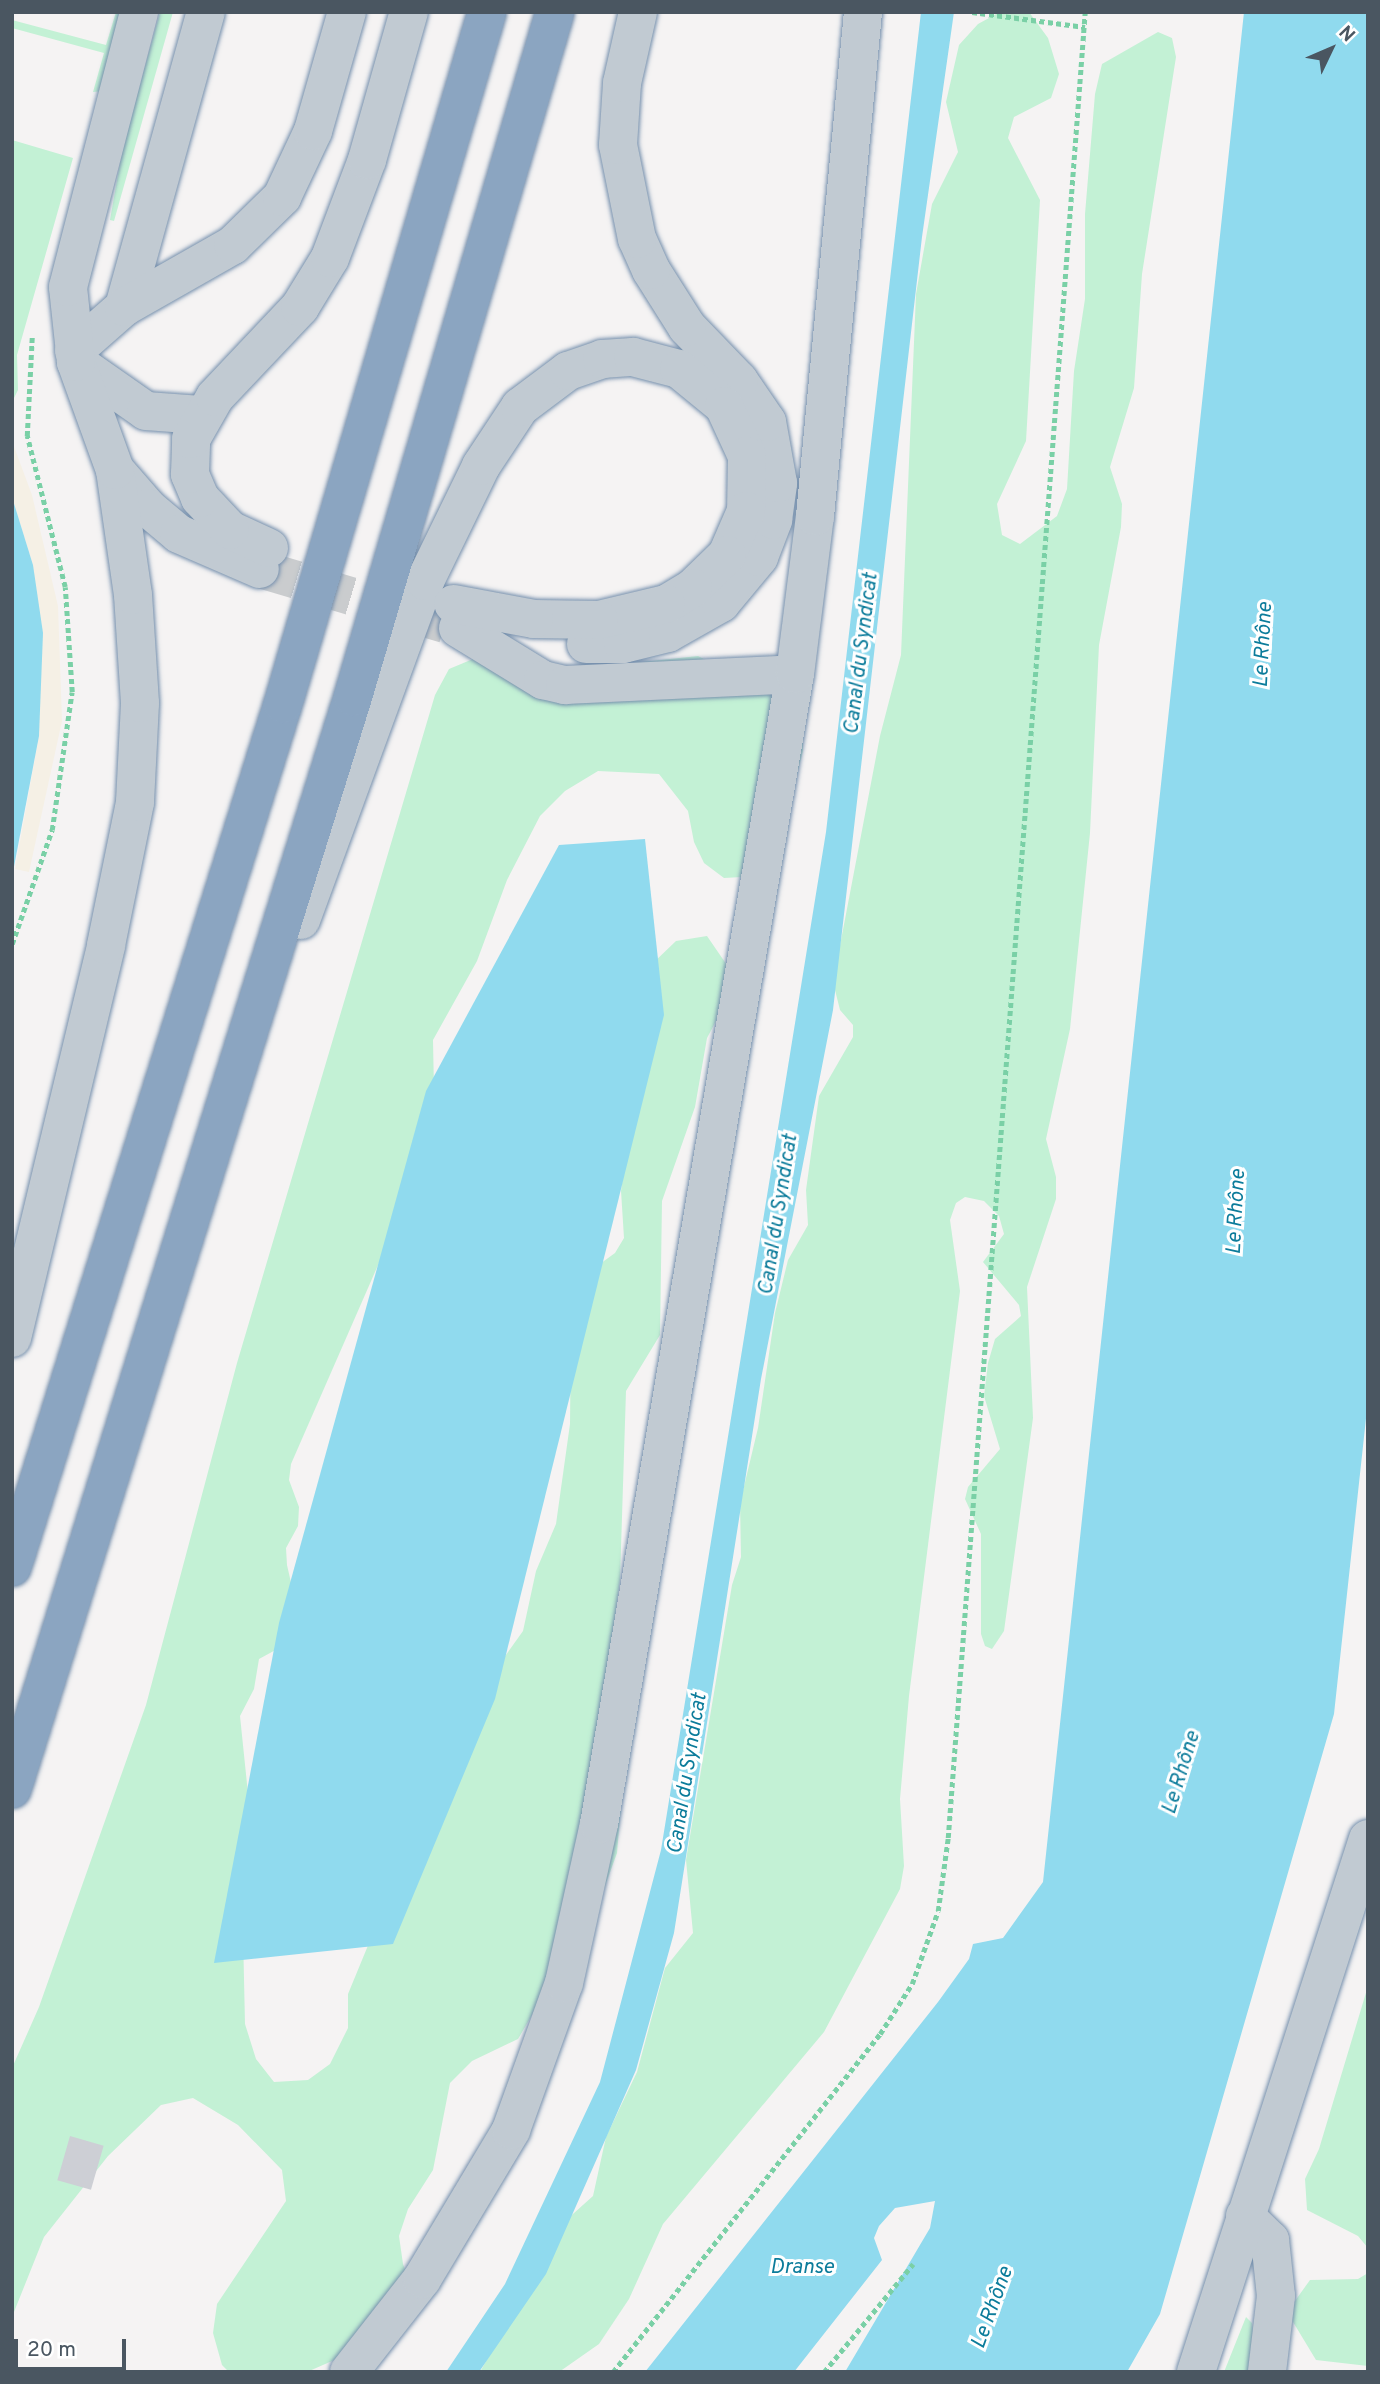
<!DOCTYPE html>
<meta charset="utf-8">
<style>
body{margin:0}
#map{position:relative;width:1380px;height:2384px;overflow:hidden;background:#f5f3f3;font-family:Overpass,sans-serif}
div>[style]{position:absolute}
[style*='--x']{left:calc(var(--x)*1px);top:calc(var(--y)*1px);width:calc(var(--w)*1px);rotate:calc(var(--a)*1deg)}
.green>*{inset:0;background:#c3f1d5}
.sand>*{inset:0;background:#f5f0e5}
.water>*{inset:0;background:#90daee}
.building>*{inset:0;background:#cdcfd5;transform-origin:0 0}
.minor-tunnel>*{height:38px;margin-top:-19px;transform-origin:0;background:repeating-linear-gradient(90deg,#caccce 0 38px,transparent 0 57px)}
.path>*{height:4.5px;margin-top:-2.25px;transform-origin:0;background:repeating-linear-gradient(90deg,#7ad0a6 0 5px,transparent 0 8.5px)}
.roads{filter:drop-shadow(0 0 2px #7690ad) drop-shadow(0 0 2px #7690ad)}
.minor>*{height:38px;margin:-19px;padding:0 19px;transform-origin:19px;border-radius:19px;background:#c1cad2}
.highway>*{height:38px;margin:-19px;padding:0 19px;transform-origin:19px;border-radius:19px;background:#8ba5c1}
span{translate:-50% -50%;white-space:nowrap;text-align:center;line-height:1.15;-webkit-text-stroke:6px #fff;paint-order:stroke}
.water-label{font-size:21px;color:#0c7c9b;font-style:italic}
.frame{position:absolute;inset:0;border:14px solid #4a5661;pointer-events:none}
.north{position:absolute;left:1296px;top:14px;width:70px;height:70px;-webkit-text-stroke:5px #fff;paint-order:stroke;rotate:46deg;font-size:19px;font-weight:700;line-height:28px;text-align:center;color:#4a5661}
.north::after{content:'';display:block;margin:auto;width:24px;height:32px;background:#4a5661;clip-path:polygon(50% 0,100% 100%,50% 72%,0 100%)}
.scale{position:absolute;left:14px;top:2339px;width:112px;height:32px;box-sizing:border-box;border:4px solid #4a5661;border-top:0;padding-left:9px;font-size:21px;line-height:24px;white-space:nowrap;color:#4a5661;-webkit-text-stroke:5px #fff;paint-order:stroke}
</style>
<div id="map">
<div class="green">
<i style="clip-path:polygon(116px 12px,124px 12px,104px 91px,93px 92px,104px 53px,12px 28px,12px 20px,106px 45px)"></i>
<i style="clip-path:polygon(160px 12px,173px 12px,114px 221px,110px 220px,123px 146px)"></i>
<i style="clip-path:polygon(1000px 12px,1029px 12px,1048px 38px,1059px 74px,1051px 98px,1014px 117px,1008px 138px,1040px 200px,1026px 441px,997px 504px,1002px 535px,1020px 544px,1057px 516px,1067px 489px,1074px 371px,1085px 299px,1085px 214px,1095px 94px,1102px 64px,1158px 32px,1172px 38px,1176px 57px,1142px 274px,1134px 388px,1110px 467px,1122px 504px,1121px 527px,1099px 645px,1090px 833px,1070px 1029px,1046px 1139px,1056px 1177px,1056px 1199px,1027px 1287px,1033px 1418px,1004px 1631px,992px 1649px,985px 1646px,981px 1634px,981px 1534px,965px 1499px,968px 1487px,1000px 1449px,984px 1396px,988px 1363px,995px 1339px,1021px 1316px,1019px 1305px,983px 1262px,1004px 1234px,999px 1216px,984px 1201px,965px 1197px,956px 1203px,950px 1220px,960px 1291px,909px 1696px,900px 1799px,904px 1866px,900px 1889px,824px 2032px,663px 2224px,629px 2299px,599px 2344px,559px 2372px,480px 2372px,564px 2222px,593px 2196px,606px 2137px,637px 2072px,665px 1968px,693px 1933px,686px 1860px,732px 1585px,741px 1557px,740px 1503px,758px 1428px,775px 1313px,788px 1260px,808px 1225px,806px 1190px,819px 1096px,853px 1037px,853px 1025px,840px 1010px,833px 982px,880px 736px,901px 655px,916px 294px,932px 204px,958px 152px,946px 102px,959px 45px,978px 24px)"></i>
<i style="clip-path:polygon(12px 140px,73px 158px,17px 355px,18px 390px,12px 402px)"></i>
<i style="clip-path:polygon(698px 656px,767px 691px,803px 724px,803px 751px,784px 825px,742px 877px,724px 878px,704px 863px,694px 842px,688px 811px,659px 774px,598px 771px,565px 791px,540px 816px,507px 880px,477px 961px,433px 1040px,434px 1091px,403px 1208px,291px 1464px,289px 1480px,299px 1507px,298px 1526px,286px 1548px,287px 1565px,303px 1635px,259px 1659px,254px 1689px,240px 1716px,250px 1813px,242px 1888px,245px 2024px,256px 2059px,274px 2082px,308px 2080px,330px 2064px,348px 2028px,348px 1994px,463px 1715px,523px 1631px,536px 1571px,556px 1524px,570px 1424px,571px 1322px,582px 1277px,615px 1253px,624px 1238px,621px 1191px,651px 965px,676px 941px,707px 936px,731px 971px,724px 1006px,707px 1038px,695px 1107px,662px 1201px,660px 1335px,626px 1391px,620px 1580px,609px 1660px,621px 1805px,617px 1853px,601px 1897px,518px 2039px,472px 2061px,450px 2083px,433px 2170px,408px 2209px,399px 2236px,403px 2264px,420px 2312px,405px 2329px,307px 2372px,229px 2372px,222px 2365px,213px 2333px,217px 2304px,286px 2201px,282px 2170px,238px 2125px,193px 2098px,161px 2105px,108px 2156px,44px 2237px,12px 2317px,12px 2068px,39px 2007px,146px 1705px,237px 1363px,435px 695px,449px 669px,473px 659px,577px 669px)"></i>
<i style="clip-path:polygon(1368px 1986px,1368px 2248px,1358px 2236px,1307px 2210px,1305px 2179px,1319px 2149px)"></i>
<i style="clip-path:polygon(1368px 2273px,1368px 2366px,1316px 2360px,1287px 2312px,1310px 2280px,1358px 2279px)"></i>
<i style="clip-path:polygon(1246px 2317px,1252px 2323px,1256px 2350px,1248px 2372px,1224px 2372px)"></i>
</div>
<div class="sand">
<i style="clip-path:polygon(12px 441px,32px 495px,58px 606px,62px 721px,29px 872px,15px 869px,39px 736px,33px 565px,12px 497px)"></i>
</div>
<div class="water">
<i style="clip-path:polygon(921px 12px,954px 12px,922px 237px,833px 1010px,761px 1379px,674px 1933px,636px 2070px,546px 2274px,479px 2372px,446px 2372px,505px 2284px,600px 2082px,661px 1850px,826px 832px)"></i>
<i style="clip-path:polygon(1244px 12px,1368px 12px,1368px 1400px,1334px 1714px,1160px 2314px,1127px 2372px,845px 2372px,930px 2228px,935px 2201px,895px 2208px,879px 2226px,874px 2238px,882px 2260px,794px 2372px,645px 2372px,938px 2002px,969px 1959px,973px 1944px,1003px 1938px,1043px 1882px)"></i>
<i style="clip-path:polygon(12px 497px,33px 565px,43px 633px,39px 736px,12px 877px)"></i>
<i style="clip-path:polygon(645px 839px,664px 1015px,495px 1699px,393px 1944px,214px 1963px,279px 1623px,426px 1091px,559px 845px)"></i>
</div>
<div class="building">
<i style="left:70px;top:2136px;width:35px;height:46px;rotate:16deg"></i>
</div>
<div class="minor-tunnel">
<i style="--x:260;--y:569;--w:193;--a:16.6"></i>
</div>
<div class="path">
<i style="--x:972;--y:12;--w:114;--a:7.6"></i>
<i style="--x:12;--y:944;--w:121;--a:-70.7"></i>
<i style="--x:52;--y:830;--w:139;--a:-81.8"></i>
<i style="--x:72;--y:692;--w:105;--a:-93.8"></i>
<i style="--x:65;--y:587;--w:156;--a:-104.1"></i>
<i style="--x:27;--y:436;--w:100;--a:-87.1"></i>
<i style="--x:613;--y:2372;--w:431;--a:-51.7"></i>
<i style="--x:880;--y:2034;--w:59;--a:-57.4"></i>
<i style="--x:912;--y:1984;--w:77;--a:-70.4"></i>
<i style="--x:938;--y:1911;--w:74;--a:-82.2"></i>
<i style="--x:948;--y:1838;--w:1831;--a:-85.71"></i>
<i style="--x:824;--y:2372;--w:140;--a:-50.5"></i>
</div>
<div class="roads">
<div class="minor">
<i style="--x:124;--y:307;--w:306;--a:-74.5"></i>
<i style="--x:74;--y:351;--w:67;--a:-41.3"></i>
<i style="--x:124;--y:307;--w:125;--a:-29.6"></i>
<i style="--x:233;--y:245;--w:69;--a:-44.4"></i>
<i style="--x:282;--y:197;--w:73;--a:-64.8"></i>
<i style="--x:313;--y:131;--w:124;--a:-74.1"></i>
<i style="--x:76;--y:362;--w:85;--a:35"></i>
<i style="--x:146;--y:411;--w:55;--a:4.2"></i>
<i style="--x:115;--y:470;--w:50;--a:49"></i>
<i style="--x:148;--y:508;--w:40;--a:40"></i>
<i style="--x:179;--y:534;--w:88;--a:23.4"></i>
<i style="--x:269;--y:548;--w:43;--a:-155.2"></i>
<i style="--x:230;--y:530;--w:44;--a:-133.2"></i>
<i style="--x:200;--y:498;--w:26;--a:-113"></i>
<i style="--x:190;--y:474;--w:35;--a:-88"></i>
<i style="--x:191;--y:439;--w:48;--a:-60.3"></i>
<i style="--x:215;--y:397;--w:124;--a:-46.6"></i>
<i style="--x:300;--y:307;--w:57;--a:-58.5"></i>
<i style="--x:330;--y:258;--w:105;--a:-69.3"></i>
<i style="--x:367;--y:160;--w:154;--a:-74.2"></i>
<i style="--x:458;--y:628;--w:100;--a:31.5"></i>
<i style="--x:543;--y:680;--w:23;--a:13"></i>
<i style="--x:565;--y:685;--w:230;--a:-2.7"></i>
<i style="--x:586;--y:644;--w:37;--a:0"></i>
<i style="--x:623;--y:644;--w:46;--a:-13.7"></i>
<i style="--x:668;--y:633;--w:61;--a:-29.5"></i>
<i style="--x:721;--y:603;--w:60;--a:-50.4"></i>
<i style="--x:759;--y:557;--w:40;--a:-69"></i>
<i style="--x:773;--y:520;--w:37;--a:-82"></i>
<i style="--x:778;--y:483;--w:62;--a:-100.2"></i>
<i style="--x:767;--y:422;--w:50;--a:-124.3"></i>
<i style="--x:739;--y:381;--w:75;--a:-133.9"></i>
<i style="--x:687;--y:327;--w:67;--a:-122.3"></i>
<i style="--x:651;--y:270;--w:34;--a:-114"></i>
<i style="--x:637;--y:239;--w:96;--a:-101.4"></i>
<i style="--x:618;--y:145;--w:62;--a:-86.3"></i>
<i style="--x:622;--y:83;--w:73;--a:-77.3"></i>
<i style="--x:301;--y:920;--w:361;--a:-69.9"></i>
<i style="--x:425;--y:581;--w:128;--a:-64"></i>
<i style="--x:481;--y:466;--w:71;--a:-56.5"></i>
<i style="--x:520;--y:407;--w:60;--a:-36.9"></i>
<i style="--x:568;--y:371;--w:36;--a:-19"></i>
<i style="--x:602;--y:359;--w:31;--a:-4"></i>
<i style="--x:633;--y:357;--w:48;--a:14.6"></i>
<i style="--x:679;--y:369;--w:58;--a:39.4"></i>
<i style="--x:724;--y:406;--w:55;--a:65.3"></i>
<i style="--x:747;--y:456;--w:55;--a:91"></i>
<i style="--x:746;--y:511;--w:48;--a:113.4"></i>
<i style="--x:727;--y:555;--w:47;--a:135.9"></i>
<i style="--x:693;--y:588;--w:31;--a:149"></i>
<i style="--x:666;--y:604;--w:69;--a:166.6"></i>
<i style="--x:599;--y:620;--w:65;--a:-179.1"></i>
<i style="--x:534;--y:619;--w:82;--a:-169.5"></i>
<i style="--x:12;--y:1338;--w:404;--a:-76.5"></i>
<i style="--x:106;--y:945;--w:146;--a:-78.5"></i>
<i style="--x:135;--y:802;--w:99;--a:-87.1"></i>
<i style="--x:140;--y:703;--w:108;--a:-93.7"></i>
<i style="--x:133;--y:595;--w:126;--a:-98.2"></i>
<i style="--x:115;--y:470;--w:115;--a:-109.9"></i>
<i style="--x:76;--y:362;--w:75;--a:-96.1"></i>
<i style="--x:68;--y:287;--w:284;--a:-75.5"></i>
<i style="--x:1245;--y:2216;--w:35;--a:44"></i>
<i style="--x:1270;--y:2240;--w:56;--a:83.9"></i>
<i style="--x:1276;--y:2296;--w:77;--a:96.8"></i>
<i style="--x:349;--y:2372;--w:118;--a:-51.9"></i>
<i style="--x:422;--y:2279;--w:174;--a:-59.1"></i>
<i style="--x:511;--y:2130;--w:156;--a:-70.2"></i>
<i style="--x:564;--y:1983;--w:163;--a:-77.6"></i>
<i style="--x:599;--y:1824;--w:1167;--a:-80.33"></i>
<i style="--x:795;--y:674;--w:159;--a:-82.8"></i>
<i style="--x:815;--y:516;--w:506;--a:-84.56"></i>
<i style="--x:1196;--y:2372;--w:560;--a:-72.12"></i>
</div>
<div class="highway">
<i style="--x:12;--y:1567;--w:905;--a:-72.57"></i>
<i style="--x:283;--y:704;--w:721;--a:-73.57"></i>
<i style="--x:12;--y:1789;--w:1144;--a:-72.66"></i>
<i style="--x:353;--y:697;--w:714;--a:-73.57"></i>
</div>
</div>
<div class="water-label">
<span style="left:1264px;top:645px;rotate:-87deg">Le Rhône</span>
<span style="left:862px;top:654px;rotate:-83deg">Canal du Syndicat</span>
<span style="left:1237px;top:1212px;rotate:-87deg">Le Rhône</span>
<span style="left:779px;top:1215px;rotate:-81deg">Canal du Syndicat</span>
<span style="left:1182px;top:1773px;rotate:-73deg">Le Rhône</span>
<span style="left:688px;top:1774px;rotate:-81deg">Canal du Syndicat</span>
<span style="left:802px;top:2268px">Dranse</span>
<span style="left:993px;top:2308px;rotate:-70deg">Le Rhône</span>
</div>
<div class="frame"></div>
<div class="north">N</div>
<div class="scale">20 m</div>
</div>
